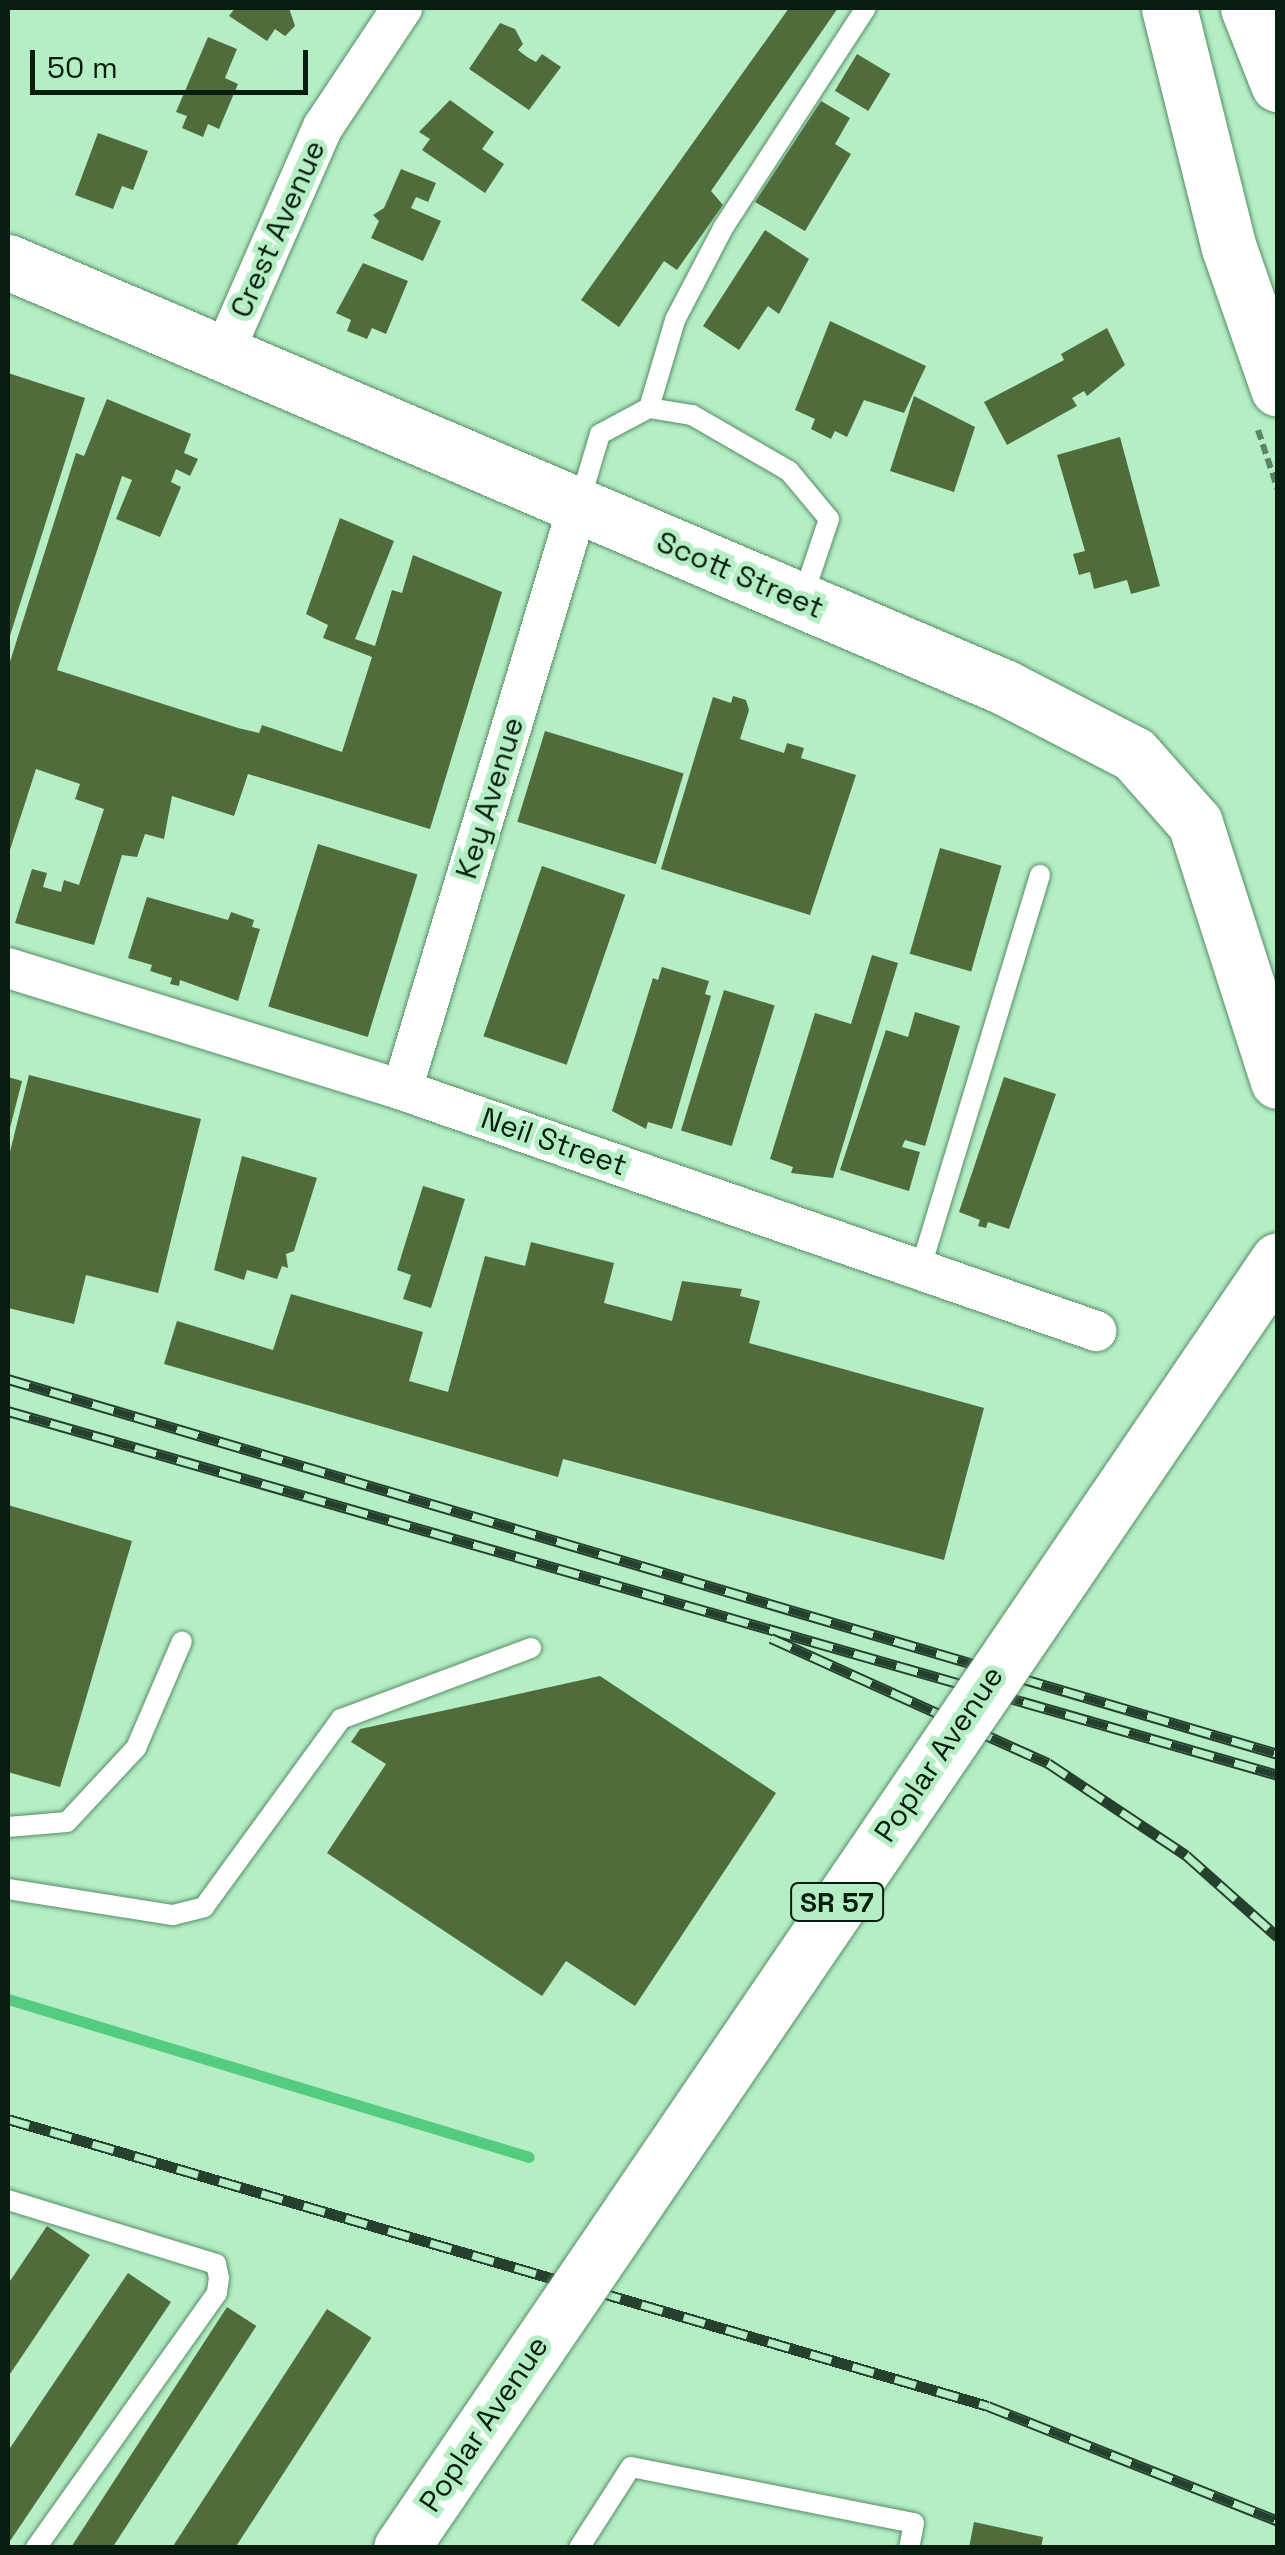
<!DOCTYPE html>
<style>
body{margin:0}
#map{position:relative;width:1285px;height:2555px;overflow:hidden;background:#b5eec4;font-family:"Space Grotesk",sans-serif}
div>[style]{position:absolute}
[style*='--x']{left:calc(var(--x)*1px);top:calc(var(--y)*1px);width:calc(var(--w)*1px);rotate:calc(var(--a)*1deg)}
.stream>*{height:11px;margin:-5.5px;padding:0 5.5px;transform-origin:5.5px;border-radius:5.5px;background:#53cc80}
.building>*{inset:0;background:#506c3b;transform-origin:0 0}
.path>*{height:6px;margin-top:-3px;transform-origin:0;background:repeating-linear-gradient(90deg,#5d8468 0 10px,transparent 0 15px)}
.roads{filter:drop-shadow(0 0 2px #568c66) drop-shadow(0 0 2px #568c66)}
.service>*{height:20px;margin:-10px;padding:0 10px;transform-origin:10px;border-radius:10px;background:#fff}
.minor>*{height:40px;margin:-20px;padding:0 20px;transform-origin:20px;border-radius:20px;background:#fff}
.secondary>*{height:55px;margin:-27.5px;padding:0 27.5px;transform-origin:27.5px;border-radius:27.5px;background:#fff}
.rail>*{height:11px;margin-top:-5.5px;transform-origin:0;background:repeating-linear-gradient(90deg,#b5eec4 0 22px,#25412e 0 44px);box-sizing:border-box;border-block:2px solid #25412e}
.bridges{filter:drop-shadow(0 0 2px #568c66) drop-shadow(0 0 2px #568c66)}
.primary-bridge>*{height:55px;margin:-27.5px;padding:0 27.5px;transform-origin:27.5px;border-radius:27.5px;background:#fff}
span{translate:-50% -50%;white-space:nowrap;text-align:center;line-height:1.15;-webkit-text-stroke:10px #b5eec4;paint-order:stroke}
.shield-label span{padding:2px 8px;background:#b5eec4;border:2px solid;border-radius:8px;-webkit-text-stroke-width:0}
.shield-label{font-size:28px;color:#071d0f;font-weight:700}
.street-label{font-size:30px;color:#071d0f}
.frame{position:absolute;inset:0;border:10px solid #071d0f;pointer-events:none}
.scale{position:absolute;left:30px;top:50px;width:278px;height:45px;box-sizing:border-box;border:5px solid #071d0f;border-top:0;padding-left:12px;font-size:30px;line-height:35px;white-space:nowrap;color:#071d0f;-webkit-text-stroke:8px #b5eec4;paint-order:stroke}
</style>
<div id="map">
<div class="stream">
<i style="--x:8;--y:1999;--w:544;--a:16.87"></i>
</div>
<div class="building">
<i style="clip-path:polygon(235px 8px,289px 8px,295px 26px,285px 36px,275px 29px,267px 41px,229px 16px)"></i>
<i style="clip-path:polygon(789px 8px,838px 8px,711px 191px,723px 205px,677px 270px,664px 261px,619px 327px,581px 300px)"></i>
<i style="clip-path:polygon(500px 23px,515px 29px,523px 44px,518px 50px,527px 57px,536px 62px,542px 54px,561px 67px,529px 110px,469px 69px)"></i>
<i style="clip-path:polygon(208px 37px,237px 49px,225px 78px,238px 84px,219px 129px,208px 124px,203px 137px,182px 128px,187px 116px,176px 112px)"></i>
<i style="left:857px;top:54px;width:39px;height:43px;rotate:31deg"></i>
<i style="clip-path:polygon(450px 100px,494px 132px,482px 149px,504px 164px,485px 193px,422px 150px,430px 139px,419px 132px)"></i>
<i style="clip-path:polygon(821px 101px,850px 118px,835px 144px,851px 154px,805px 231px,755px 202px)"></i>
<i style="clip-path:polygon(98px 133px,148px 151px,133px 190px,122px 186px,113px 209px,75px 195px)"></i>
<i style="clip-path:polygon(401px 169px,436px 183px,428px 202px,416px 197px,411px 208px,441px 221px,423px 261px,371px 238px,379px 221px,373px 215px,384px 208px)"></i>
<i style="clip-path:polygon(765px 230px,809px 259px,779px 314px,768px 306px,739px 350px,703px 326px)"></i>
<i style="clip-path:polygon(363px 263px,408px 281px,386px 334px,372px 328px,367px 339px,347px 331px,351px 320px,336px 313px)"></i>
<i style="clip-path:polygon(830px 321px,926px 366px,904px 413px,864px 400px,847px 437px,835px 431px,831px 439px,811px 429px,815px 419px,795px 410px)"></i>
<i style="clip-path:polygon(1107px 328px,1125px 365px,1087px 396px,1084px 391px,1072px 398px,1077px 406px,1007px 445px,984px 402px,1064px 360px,1061px 354px)"></i>
<i style="clip-path:polygon(8px 373px,85px 398px,8px 642px)"></i>
<i style="clip-path:polygon(914px 396px,975px 427px,954px 492px,890px 471px)"></i>
<i style="clip-path:polygon(107px 399px,191px 434px,184px 453px,198px 459px,190px 476px,176px 469px,171px 482px,181px 487px,160px 537px,116px 519px,132px 480px,122px 476px,57px 670px,238px 728px,259px 733px,262px 725px,342px 752px,372px 657px,323px 638px,328px 625px,306px 614px,340px 518px,394px 541px,355px 639px,375px 646px,392px 590px,402px 593px,413px 555px,502px 592px,430px 829px,248px 774px,234px 816px,172px 796px,164px 839px,145px 834px,137px 857px,122px 855px,94px 945px,15px 923px,32px 869px,47px 873px,43px 887px,61px 892px,64px 880px,79px 885px,104px 809px,75px 799px,80px 784px,36px 769px,8px 856px,8px 668px,76px 453px,84px 456px)"></i>
<i style="clip-path:polygon(1120px 437px,1160px 586px,1131px 594px,1127px 580px,1094px 589px,1090px 572px,1079px 575px,1073px 554px,1085px 551px,1057px 455px)"></i>
<i style="clip-path:polygon(733px 696px,746px 700px,749px 710px,740px 739px,784px 753px,787px 743px,804px 748px,801px 758px,856px 775px,810px 915px,661px 869px,713px 697px,731px 703px)"></i>
<i style="left:545px;top:731px;width:145px;height:95px;rotate:17deg"></i>
<i style="left:318px;top:844px;width:104px;height:170px;rotate:17deg"></i>
<i style="left:940px;top:848px;width:64px;height:110px;rotate:16deg"></i>
<i style="left:542px;top:866px;width:88px;height:180px;rotate:19deg"></i>
<i style="clip-path:polygon(147px 897px,228px 920px,231px 912px,254px 920px,252px 927px,260px 929px,238px 1001px,180px 980px,179px 986px,170px 984px,172px 978px,150px 971px,152px 965px,128px 958px)"></i>
<i style="clip-path:polygon(872px 955px,898px 963px,833px 1178px,791px 1173px,793px 1167px,770px 1159px,815px 1013px,851px 1024px)"></i>
<i style="clip-path:polygon(662px 967px,709px 981px,705px 994px,711px 996px,672px 1129px,648px 1122px,646px 1129px,612px 1111px,653px 978px,658px 980px)"></i>
<i style="left:724px;top:990px;width:53px;height:147px;rotate:17deg"></i>
<i style="clip-path:polygon(915px 1012px,960px 1026px,925px 1146px,905px 1140px,902px 1147px,920px 1152px,909px 1191px,840px 1170px,886px 1030px,908px 1037px)"></i>
<i style="clip-path:polygon(29px 1075px,201px 1119px,158px 1293px,86px 1275px,74px 1324px,8px 1308px,8px 1160px)"></i>
<i style="clip-path:polygon(8px 1077px,22px 1081px,9px 1132px,8px 1132px)"></i>
<i style="clip-path:polygon(1004px 1077px,1056px 1094px,1009px 1229px,988px 1222px,986px 1228px,978px 1226px,980px 1220px,959px 1212px)"></i>
<i style="clip-path:polygon(242px 1156px,317px 1178px,294px 1251px,286px 1254px,288px 1268px,282px 1266px,277px 1279px,247px 1270px,244px 1280px,214px 1270px)"></i>
<i style="clip-path:polygon(423px 1186px,465px 1199px,431px 1308px,403px 1299px,411px 1275px,397px 1270px)"></i>
<i style="clip-path:polygon(531px 1242px,614px 1263px,604px 1303px,672px 1321px,682px 1281px,742px 1289px,740px 1296px,760px 1301px,749px 1343px,984px 1408px,944px 1560px,563px 1459px,558px 1477px,164px 1364px,177px 1321px,273px 1350px,291px 1294px,423px 1332px,409px 1381px,448px 1392px,485px 1256px,525px 1266px)"></i>
<i style="clip-path:polygon(8px 1505px,132px 1541px,60px 1787px,8px 1772px)"></i>
<i style="clip-path:polygon(600px 1676px,776px 1793px,635px 2006px,566px 1961px,542px 1996px,327px 1853px,386px 1764px,351px 1742px,360px 1729px)"></i>
<i style="clip-path:polygon(47px 2226px,90px 2255px,8px 2377px,8px 2284px)"></i>
<i style="clip-path:polygon(128px 2273px,171px 2302px,8px 2544px,8px 2451px)"></i>
<i style="left:227px;top:2307px;width:35px;height:290px;rotate:33deg"></i>
<i style="left:327px;top:2309px;width:53px;height:288px;rotate:33deg"></i>
<i style="clip-path:polygon(974px 2522px,1043px 2537px,1041px 2548px,969px 2548px)"></i>
</div>
<div class="path">
<i style="--x:1258;--y:430;--w:63;--a:71.6"></i>
</div>
<div class="roads">
<div class="service">
<i style="--x:649;--y:408;--w:92;--a:-73.5"></i>
<i style="--x:675;--y:320;--w:104;--a:-62.4"></i>
<i style="--x:723;--y:228;--w:262;--a:-57"></i>
<i style="--x:579;--y:504;--w:73;--a:-73.3"></i>
<i style="--x:600;--y:434;--w:55;--a:-28"></i>
<i style="--x:649;--y:408;--w:44;--a:9.2"></i>
<i style="--x:692;--y:415;--w:112;--a:30"></i>
<i style="--x:789;--y:471;--w:62;--a:50.2"></i>
<i style="--x:829;--y:519;--w:84;--a:108.6"></i>
<i style="--x:920;--y:1270;--w:413;--a:-73.1"></i>
<i style="--x:8;--y:1827;--w:59;--a:-4.8"></i>
<i style="--x:67;--y:1822;--w:101;--a:-47"></i>
<i style="--x:136;--y:1748;--w:116;--a:-66.7"></i>
<i style="--x:8;--y:1889;--w:167;--a:9"></i>
<i style="--x:173;--y:1915;--w:32;--a:-14"></i>
<i style="--x:204;--y:1907;--w:233;--a:-53.9"></i>
<i style="--x:341;--y:1719;--w:203;--a:-20.5"></i>
<i style="--x:8;--y:2200;--w:218;--a:17.1"></i>
<i style="--x:216;--y:2264;--w:14;--a:78"></i>
<i style="--x:219;--y:2278;--w:15;--a:98"></i>
<i style="--x:217;--y:2293;--w:313;--a:125.4"></i>
<i style="--x:579;--y:2548;--w:96;--a:-57.3"></i>
<i style="--x:631;--y:2467;--w:288;--a:11.2"></i>
<i style="--x:914;--y:2523;--w:25;--a:101"></i>
</div>
<div class="minor">
<i style="--x:224;--y:352;--w:246;--a:-66.3"></i>
<i style="--x:323;--y:127;--w:143;--a:-56.4"></i>
<i style="--x:8;--y:968;--w:412;--a:17.2"></i>
<i style="--x:402;--y:1090;--w:735;--a:19.15"></i>
<i style="--x:402;--y:1090;--w:610;--a:-73.23"></i>
</div>
<div class="secondary">
<i style="--x:1169;--y:8;--w:247;--a:76"></i>
<i style="--x:1229;--y:248;--w:149;--a:70.8"></i>
<i style="--x:1248;--y:8;--w:82;--a:68.5"></i>
<i style="--x:8;--y:262;--w:1083;--a:23.11"></i>
<i style="--x:1004;--y:687;--w:146;--a:27.3"></i>
<i style="--x:1134;--y:754;--w:92;--a:48.5"></i>
<i style="--x:1195;--y:823;--w:271;--a:72.2"></i>
</div>
</div>
<div class="rail">
<i style="--x:8;--y:1379;--w:1324;--a:16.45"></i>
<i style="--x:8;--y:1411;--w:1321;--a:15.99"></i>
<i style="--x:771;--y:1638;--w:304;--a:24.3"></i>
<i style="--x:1048;--y:1763;--w:166;--a:33.7"></i>
<i style="--x:1186;--y:1855;--w:123;--a:41.7"></i>
<i style="--x:8;--y:2119;--w:1021;--a:16.32"></i>
<i style="--x:988;--y:2406;--w:312;--a:21.6"></i>
</div>
<div class="bridges">
<div class="primary-bridge">
<i style="--x:401;--y:2548;--w:1558;--a:-55.75"></i>
</div>
</div>
<div class="shield-label">
<span style="left:837px;top:1902px">SR 57</span>
</div>
<div class="street-label">
<span style="left:278px;top:229px;rotate:-66deg">Crest Avenue</span>
<span style="left:740px;top:575px;rotate:23deg">Scott Street</span>
<span style="left:490px;top:798px;rotate:-73deg">Key Avenue</span>
<span style="left:554px;top:1142px;rotate:19deg">Neil Street</span>
<span style="left:939px;top:1754px;rotate:-56deg">Poplar Avenue</span>
<span style="left:484px;top:2424px;rotate:-56deg">Poplar Avenue</span>
</div>
<div class="frame"></div>
<div class="scale">50 m</div>
</div>
